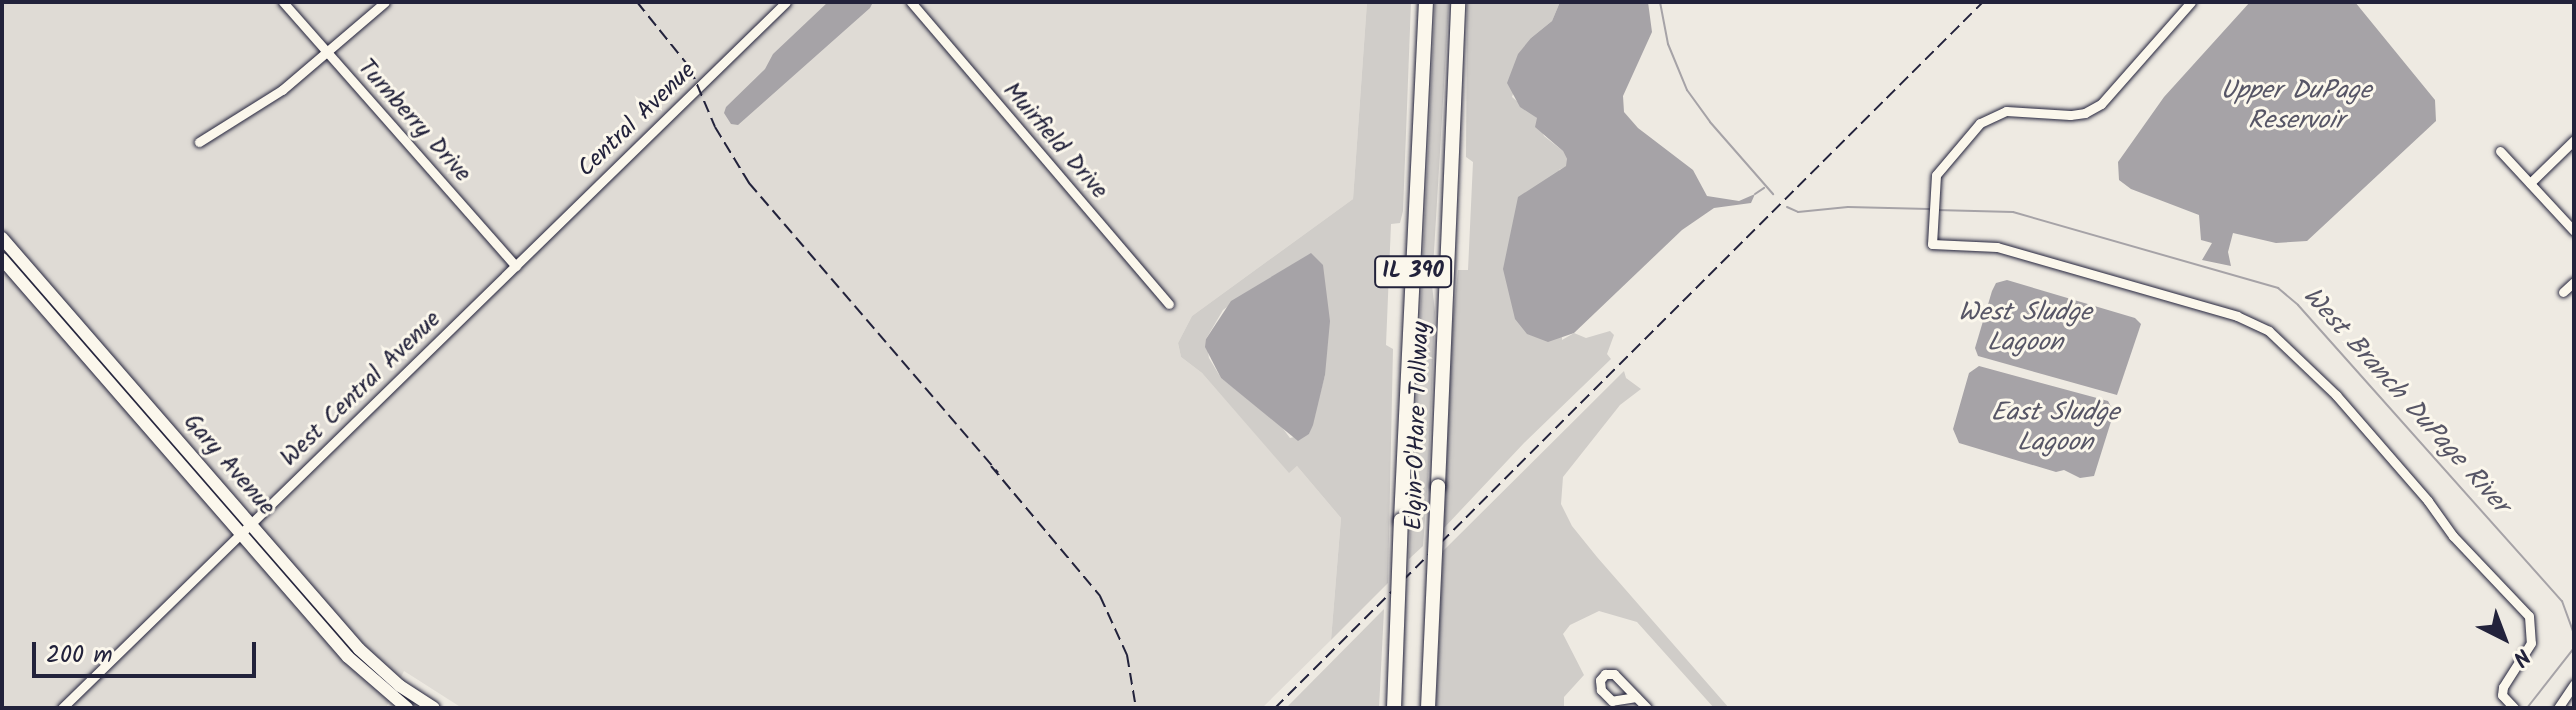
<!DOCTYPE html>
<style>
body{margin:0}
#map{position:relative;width:2576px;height:710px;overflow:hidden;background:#eeeae2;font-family:Kalam,sans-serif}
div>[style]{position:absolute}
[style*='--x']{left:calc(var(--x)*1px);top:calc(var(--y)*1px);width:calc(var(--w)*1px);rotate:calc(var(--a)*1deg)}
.built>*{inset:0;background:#dfdbd5}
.green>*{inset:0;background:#d0cdc9}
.water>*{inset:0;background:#a6a3a7}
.stream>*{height:2px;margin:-1px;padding:0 1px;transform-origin:1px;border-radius:1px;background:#a6a3a7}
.roads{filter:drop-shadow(0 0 2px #22223b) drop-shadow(0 0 2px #22223b)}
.minor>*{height:9px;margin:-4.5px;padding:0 4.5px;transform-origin:4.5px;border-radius:4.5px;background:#fbf7ec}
.major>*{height:12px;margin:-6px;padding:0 6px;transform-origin:6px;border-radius:6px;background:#fbf7ec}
.highway>*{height:14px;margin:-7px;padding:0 7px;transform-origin:7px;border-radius:7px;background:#fbf7ec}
.rail>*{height:2px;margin-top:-1px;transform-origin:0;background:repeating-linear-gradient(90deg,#22223b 0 12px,transparent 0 18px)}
.bridges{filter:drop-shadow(0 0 2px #22223b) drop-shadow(0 0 2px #22223b)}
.highway-bridge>*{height:14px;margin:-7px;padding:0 7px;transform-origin:7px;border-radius:7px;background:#fbf7ec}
span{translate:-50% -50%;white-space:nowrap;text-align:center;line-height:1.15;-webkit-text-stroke:6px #fbf7ec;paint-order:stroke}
.shield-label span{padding:2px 6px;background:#fbf7ec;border:2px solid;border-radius:6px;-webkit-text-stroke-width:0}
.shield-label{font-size:22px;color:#22223b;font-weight:700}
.street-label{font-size:24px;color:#22223b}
.water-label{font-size:26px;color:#575666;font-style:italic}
.frame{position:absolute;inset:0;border:4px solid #22223b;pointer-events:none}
.north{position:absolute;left:2464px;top:598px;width:80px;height:80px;-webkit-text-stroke:6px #fbf7ec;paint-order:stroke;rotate:138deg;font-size:22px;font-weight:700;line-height:32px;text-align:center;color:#22223b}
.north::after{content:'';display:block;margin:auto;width:28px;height:36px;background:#22223b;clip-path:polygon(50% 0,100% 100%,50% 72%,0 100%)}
.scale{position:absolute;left:32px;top:642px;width:224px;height:36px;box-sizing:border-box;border:4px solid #22223b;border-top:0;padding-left:10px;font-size:24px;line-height:28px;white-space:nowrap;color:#22223b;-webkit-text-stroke:6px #fbf7ec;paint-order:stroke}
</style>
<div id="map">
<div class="built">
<i style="clip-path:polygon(2px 2px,1367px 2px,1353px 199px,1192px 316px,1178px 343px,1181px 357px,1202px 373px,1289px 472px,1297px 466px,1341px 518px,1331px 640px,1262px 708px,462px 708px,404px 671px,386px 708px,2px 708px)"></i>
</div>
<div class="green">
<i style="clip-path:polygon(evenodd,1367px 2px,1411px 2px,1403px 211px,1400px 223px,1391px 224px,1386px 345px,1393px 349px,1388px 583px,1331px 640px,1341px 518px,1297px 466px,1289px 473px,1202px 373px,1181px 357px,1178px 343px,1192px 316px,1353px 199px,1367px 2px,1250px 290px,1325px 375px,1309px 434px,1290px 438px,1278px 422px,1221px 378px,1209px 358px,1206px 339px,1223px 310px,1250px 290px)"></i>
<i style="clip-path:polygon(1435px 2px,1449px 2px,1432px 285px,1435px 312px,1429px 464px,1423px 546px,1409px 559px)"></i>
<i style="clip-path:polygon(1467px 2px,1560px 2px,1552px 21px,1531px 38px,1512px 97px,1537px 118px,1544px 136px,1563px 151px,1567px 159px,1567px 166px,1559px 170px,1562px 340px,1574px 333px,1586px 338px,1610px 331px,1614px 335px,1607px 354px,1611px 359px,1524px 443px,1444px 528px,1453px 319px,1458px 270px,1468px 270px,1473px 162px,1466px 157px)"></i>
<i style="clip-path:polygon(1624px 371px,1626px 378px,1641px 389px,1620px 405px,1563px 477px,1561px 504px,1572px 526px,1597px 557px,1729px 708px,1714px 708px,1637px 622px,1599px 611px,1570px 625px,1563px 634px,1584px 675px,1564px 697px,1564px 708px,1436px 708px,1443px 551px)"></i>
<i style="clip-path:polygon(1384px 609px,1379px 708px,1286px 708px)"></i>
</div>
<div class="water">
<i style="clip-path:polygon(828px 2px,873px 2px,870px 8px,738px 125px,731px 124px,724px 113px,726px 107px,765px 69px,773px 54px)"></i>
<i style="clip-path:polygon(1560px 2px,1648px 2px,1652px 32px,1623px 96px,1624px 112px,1638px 128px,1693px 170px,1707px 196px,1739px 201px,1755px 194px,1751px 203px,1714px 208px,1682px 230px,1574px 333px,1548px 342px,1527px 334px,1515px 319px,1503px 269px,1518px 197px,1566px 166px,1567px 159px,1563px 151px,1535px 127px,1537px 118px,1520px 107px,1507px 83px,1518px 54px,1531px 38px,1552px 21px)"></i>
<i style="clip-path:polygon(2250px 2px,2355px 2px,2435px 100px,2436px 121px,2307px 241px,2276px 243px,2233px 233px,2228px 252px,2231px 266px,2202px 260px,2212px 243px,2201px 240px,2199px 215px,2131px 189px,2119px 180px,2118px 162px,2164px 97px)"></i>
<i style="clip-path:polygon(1311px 253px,1323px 265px,1330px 321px,1325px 375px,1313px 425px,1309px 434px,1298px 441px,1221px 378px,1205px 347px,1206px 339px,1231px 301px)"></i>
<i style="clip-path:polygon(2007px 280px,2135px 318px,2141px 324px,2117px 395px,1978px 356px,1975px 348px,1992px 291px,1996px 283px)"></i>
<i style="clip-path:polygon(1979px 366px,2108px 401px,2114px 412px,2094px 476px,2080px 478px,2064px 470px,2056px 472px,1959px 443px,1953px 429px,1969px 373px)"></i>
</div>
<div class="stream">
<i style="--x:1660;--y:2;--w:43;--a:79.2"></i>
<i style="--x:1668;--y:44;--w:50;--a:67.6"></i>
<i style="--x:1687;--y:90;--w:39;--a:54"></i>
<i style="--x:1710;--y:122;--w:96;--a:48.8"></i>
<i style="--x:1755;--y:194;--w:11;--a:-34"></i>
<i style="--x:1787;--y:207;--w:12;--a:24"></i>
<i style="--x:1798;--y:212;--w:50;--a:-5.7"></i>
<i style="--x:1848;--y:207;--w:81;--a:1.4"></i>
<i style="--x:1936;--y:210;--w:77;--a:1.5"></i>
<i style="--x:2013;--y:212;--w:276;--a:16"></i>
<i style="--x:2278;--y:288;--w:26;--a:40"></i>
<i style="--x:2298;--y:305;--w:397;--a:48.3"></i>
<i style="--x:2562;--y:601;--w:35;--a:70"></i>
<i style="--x:2527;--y:708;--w:76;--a:-51.9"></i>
</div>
<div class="roads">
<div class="minor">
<i style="--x:283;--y:2;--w:352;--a:48.6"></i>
<i style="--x:911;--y:2;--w:397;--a:49.5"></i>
<i style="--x:2191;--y:2;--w:136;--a:131.4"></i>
<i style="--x:2101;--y:104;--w:18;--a:151"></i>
<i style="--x:2085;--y:113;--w:15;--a:172"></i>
<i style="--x:2070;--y:115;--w:64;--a:-176.4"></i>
<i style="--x:2006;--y:111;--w:29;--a:155"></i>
<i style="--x:1980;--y:123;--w:68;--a:130.2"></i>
<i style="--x:1936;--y:175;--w:69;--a:93.3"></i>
<i style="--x:1932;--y:244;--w:65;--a:2.6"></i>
<i style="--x:1997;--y:247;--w:250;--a:16"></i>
<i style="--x:2237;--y:316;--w:35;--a:25"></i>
<i style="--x:2269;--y:331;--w:93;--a:43.7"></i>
<i style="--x:2336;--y:395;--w:140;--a:49"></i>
<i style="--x:2428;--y:501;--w:43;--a:54.5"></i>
<i style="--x:2453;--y:536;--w:110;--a:46.5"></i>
<i style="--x:2529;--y:616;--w:27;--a:86"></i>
<i style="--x:2531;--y:643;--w:52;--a:122.5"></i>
<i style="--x:2503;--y:687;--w:8;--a:97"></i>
<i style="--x:2502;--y:695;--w:18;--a:47"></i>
<i style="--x:199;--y:142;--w:98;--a:-32.1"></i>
<i style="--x:282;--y:90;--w:135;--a:-40.5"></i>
<i style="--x:2500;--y:151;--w:109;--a:47.2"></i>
<i style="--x:2530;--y:183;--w:62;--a:-44.3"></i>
<i style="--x:2563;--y:292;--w:15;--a:-42"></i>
<i style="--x:1636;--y:697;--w:24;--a:171"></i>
<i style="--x:1612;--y:701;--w:16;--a:-135"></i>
<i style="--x:1601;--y:690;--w:10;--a:-96"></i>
<i style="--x:1600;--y:680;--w:8;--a:-50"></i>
<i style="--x:1605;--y:674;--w:9;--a:0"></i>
<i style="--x:1614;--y:674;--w:47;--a:45.9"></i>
<i style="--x:62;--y:708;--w:1011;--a:-44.28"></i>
<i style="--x:2558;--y:708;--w:29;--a:-56"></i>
</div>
<div class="major">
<i style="--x:2;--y:238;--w:544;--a:49.02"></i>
<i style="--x:359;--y:649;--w:55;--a:42.1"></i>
<i style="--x:400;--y:686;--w:40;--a:32.9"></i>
<i style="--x:2;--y:259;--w:527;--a:49"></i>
<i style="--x:348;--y:657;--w:78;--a:40.8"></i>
</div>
<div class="highway">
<i style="--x:1438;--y:486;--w:484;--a:-87.6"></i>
<i style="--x:1401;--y:520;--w:519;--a:-87.24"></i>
</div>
</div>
<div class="rail">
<i style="--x:637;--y:2;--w:85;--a:51.2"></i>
<i style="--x:690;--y:68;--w:64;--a:67"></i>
<i style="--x:715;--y:127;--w:66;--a:58.7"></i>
<i style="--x:749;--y:183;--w:382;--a:49.3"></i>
<i style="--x:991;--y:466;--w:170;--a:50"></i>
<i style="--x:1100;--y:596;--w:65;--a:65.4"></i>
<i style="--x:1127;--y:655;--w:54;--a:80.4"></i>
<i style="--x:1275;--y:708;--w:1000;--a:-44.92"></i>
</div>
<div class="bridges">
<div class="highway-bridge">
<i style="--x:1394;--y:708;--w:188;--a:-87.9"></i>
<i style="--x:1428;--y:708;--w:222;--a:-87.4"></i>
</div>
</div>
<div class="shield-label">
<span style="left:1413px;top:272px">IL 390</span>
</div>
<div class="street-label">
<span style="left:637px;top:120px;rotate:-44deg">Central Avenue</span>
<span style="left:414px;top:121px;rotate:48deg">Turnberry Drive</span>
<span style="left:1055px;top:141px;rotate:49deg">Muirfield Drive</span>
<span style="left:361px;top:389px;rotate:-44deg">West Central Avenue</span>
<span style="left:1418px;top:426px;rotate:-88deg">Elgin-O'Hare Tollway</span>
<span style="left:229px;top:465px;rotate:49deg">Gary Avenue</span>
</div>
<div class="water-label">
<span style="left:2296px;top:107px">Upper DuPage<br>Reservoir</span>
<span style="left:2025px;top:329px">West Sludge<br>Lagoon</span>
<span style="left:2405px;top:401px;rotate:48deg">West Branch DuPage River</span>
<span style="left:2055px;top:429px">East Sludge<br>Lagoon</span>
</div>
<div class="frame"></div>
<div class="north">N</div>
<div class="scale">200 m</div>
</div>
